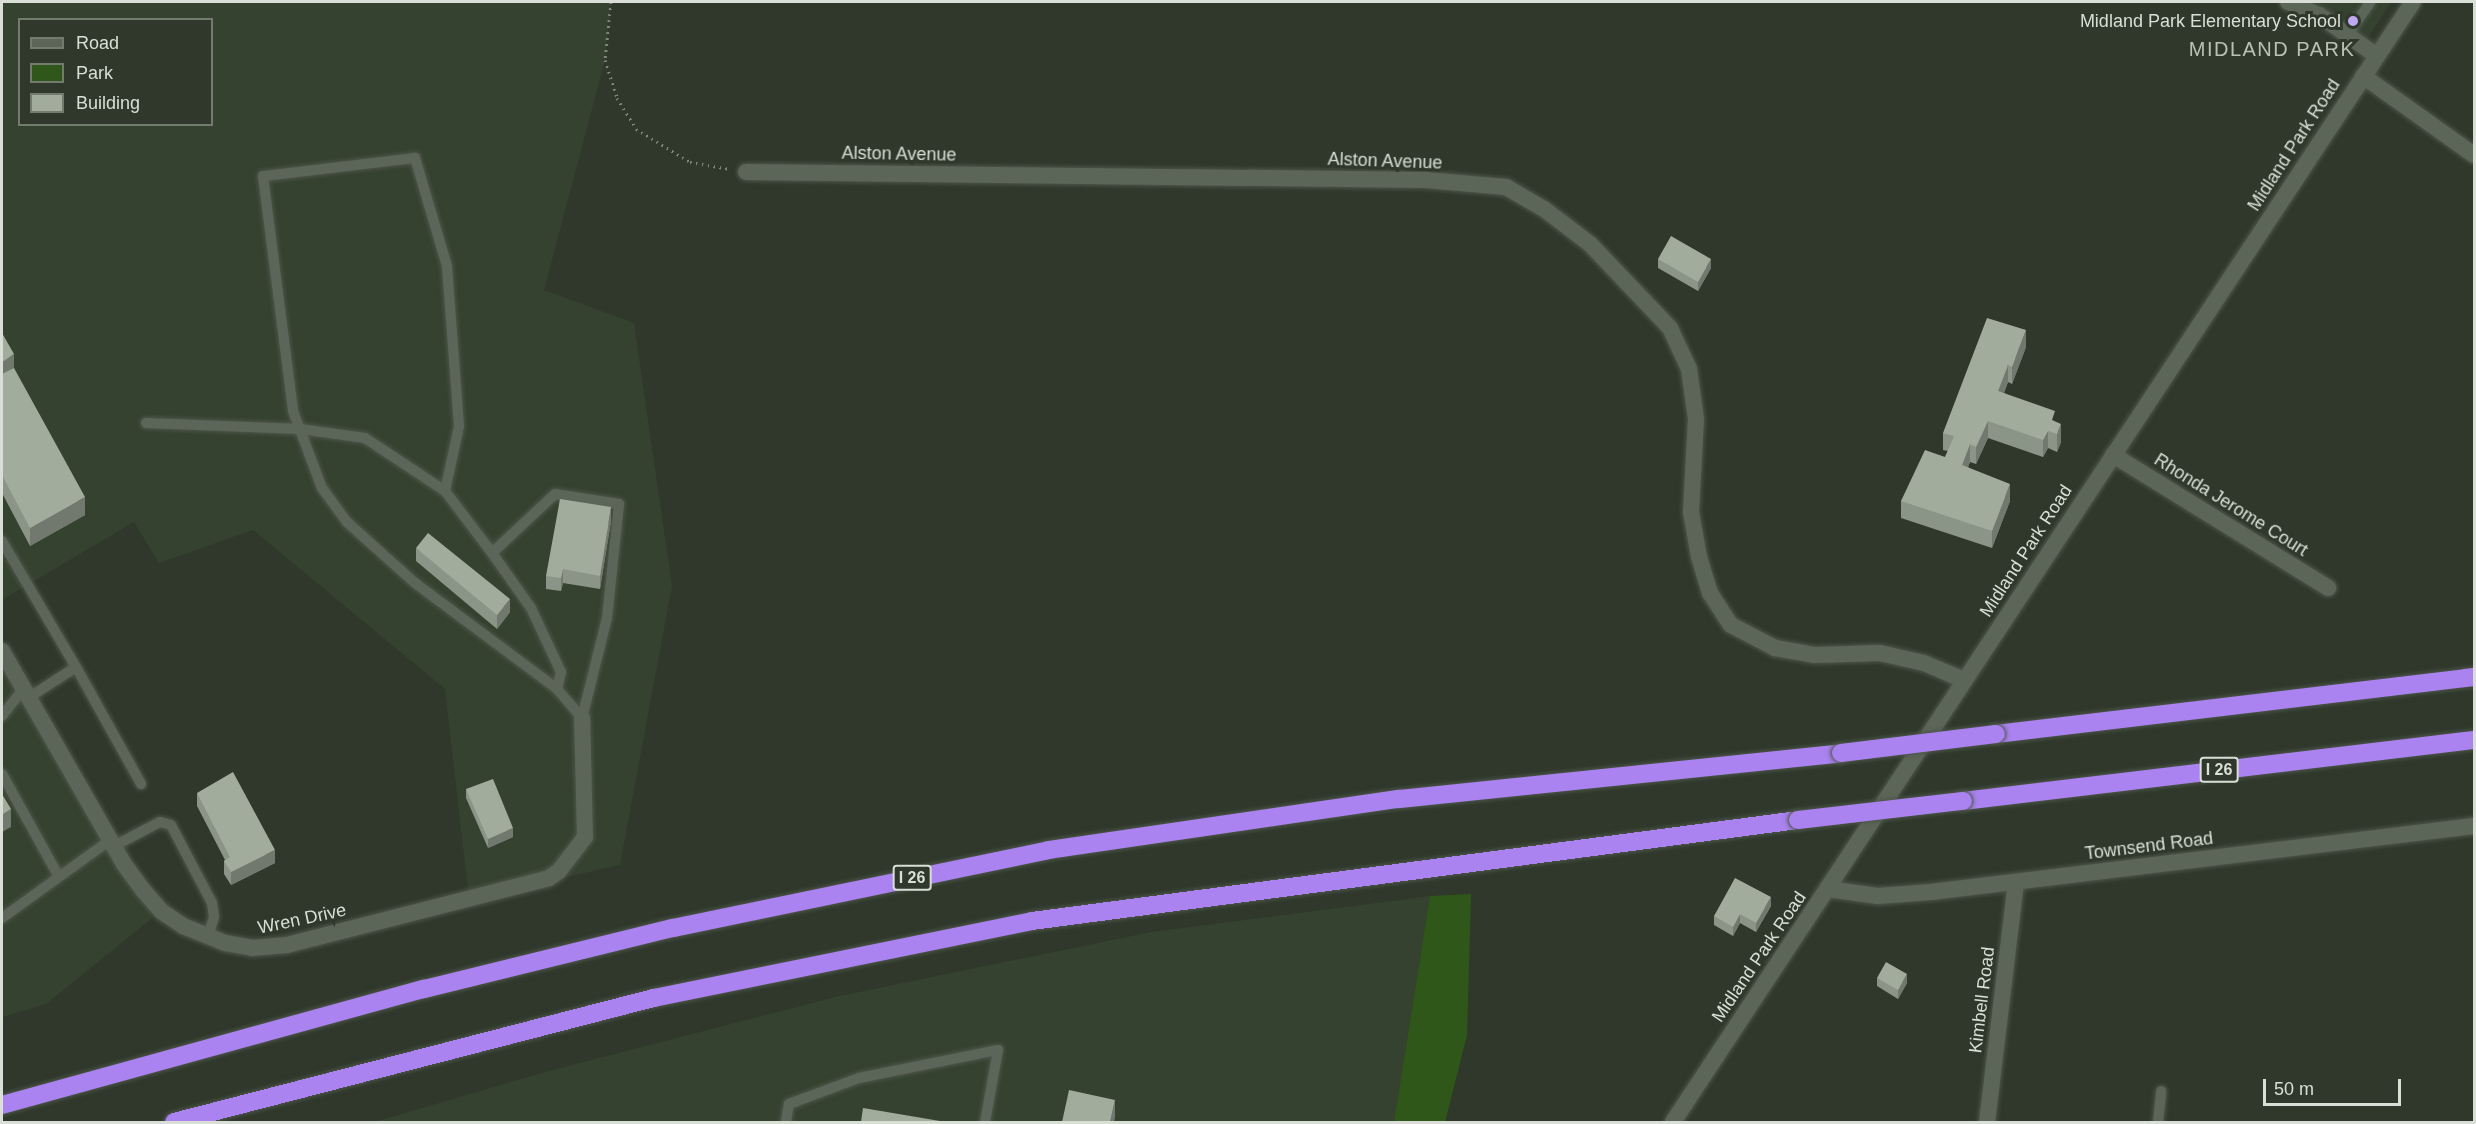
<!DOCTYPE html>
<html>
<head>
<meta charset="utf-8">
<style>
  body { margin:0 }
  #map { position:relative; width:2476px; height:1124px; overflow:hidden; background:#2f382b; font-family:Arial,sans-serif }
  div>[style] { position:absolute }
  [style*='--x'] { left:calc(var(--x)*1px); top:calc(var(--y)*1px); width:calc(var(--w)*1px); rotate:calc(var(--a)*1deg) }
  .built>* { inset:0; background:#35422f }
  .green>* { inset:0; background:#30571a }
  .path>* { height:3px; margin-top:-1.5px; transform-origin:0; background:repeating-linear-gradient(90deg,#7e867b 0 1.5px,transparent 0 6px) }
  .roads { filter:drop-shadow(0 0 2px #4d554a) drop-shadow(0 0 2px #4d554a) }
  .service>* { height:10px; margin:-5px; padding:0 5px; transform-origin:5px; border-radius:5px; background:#5c6658 }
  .minor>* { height:16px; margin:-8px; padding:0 8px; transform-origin:8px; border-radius:8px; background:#5c6658 }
  .tertiary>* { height:16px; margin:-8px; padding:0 8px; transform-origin:8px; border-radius:8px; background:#5c6658 }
  .motorway>* { height:18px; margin:-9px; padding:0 9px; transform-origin:9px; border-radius:9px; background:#aa83f0 }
  .bridges { filter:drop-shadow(0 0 2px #4d554a) drop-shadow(0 0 2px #4d554a) }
  .motorway-bridge>* { height:18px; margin:-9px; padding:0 9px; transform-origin:9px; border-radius:9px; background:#aa83f0 }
  .wall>* { inset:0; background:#8a9487 }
  .shaded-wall>* { inset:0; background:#71786e }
  .building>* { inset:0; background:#a1ac9d }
  .dots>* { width:16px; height:16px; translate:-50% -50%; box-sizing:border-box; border:3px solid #2f382b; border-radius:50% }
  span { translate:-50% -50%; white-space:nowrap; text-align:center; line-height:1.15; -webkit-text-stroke:6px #2f382b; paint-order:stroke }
  .shield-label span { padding:2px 4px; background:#2f382b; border:2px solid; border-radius:4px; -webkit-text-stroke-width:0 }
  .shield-label { font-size:16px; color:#d9dfd6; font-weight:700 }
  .poi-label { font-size:18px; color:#d9dfd6 }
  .right { translate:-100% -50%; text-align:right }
  .street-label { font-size:18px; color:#d9dfd6 }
  .neighbourhood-label { font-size:20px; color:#b7c2b2; letter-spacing:1.5px }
  .frame { position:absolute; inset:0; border:3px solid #d9dfd6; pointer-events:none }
  .legend { position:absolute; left:18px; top:18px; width:195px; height:108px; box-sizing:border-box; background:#2f382b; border:2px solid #737b6f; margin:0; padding:8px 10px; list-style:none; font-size:18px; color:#d9dfd6 }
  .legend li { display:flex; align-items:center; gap:12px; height:30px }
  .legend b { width:30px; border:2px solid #737b6f }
  .scale { position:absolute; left:2263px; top:1079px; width:138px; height:27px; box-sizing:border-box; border:3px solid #d9dfd6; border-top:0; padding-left:8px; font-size:18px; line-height:21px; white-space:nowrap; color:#d9dfd6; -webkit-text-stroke:4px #2f382b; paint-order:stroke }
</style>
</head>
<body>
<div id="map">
  <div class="built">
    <div style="clip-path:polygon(evenodd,2px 2px,611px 2px,605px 60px,544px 290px,634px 323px,672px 586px,620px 865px,469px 899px,445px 689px,253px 530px,159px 563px,134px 522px,2px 600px,2px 2px,20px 20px,212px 20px,212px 124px,20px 124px,20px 20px)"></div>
    <div style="clip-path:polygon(2288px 2px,2391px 2px,2363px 45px)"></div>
    <div style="clip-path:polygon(2px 651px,161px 911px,46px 1004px,2px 1017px)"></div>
    <div style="clip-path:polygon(1430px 896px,1394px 1122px,374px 1122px,545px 1072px,835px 997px,1151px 932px)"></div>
  </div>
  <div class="green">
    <div style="clip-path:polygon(1471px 894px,1467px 1035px,1445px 1122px,1394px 1122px,1430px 896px)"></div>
  </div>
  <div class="path">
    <div style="--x:611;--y:2;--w:58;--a:95.9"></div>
    <div style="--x:605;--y:60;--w:40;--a:72"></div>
    <div style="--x:617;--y:98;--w:36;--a:58"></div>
    <div style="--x:636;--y:129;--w:63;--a:31.4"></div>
    <div style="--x:690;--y:162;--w:41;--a:9.9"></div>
  </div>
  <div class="roads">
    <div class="service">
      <div style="--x:2348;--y:34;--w:39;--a:-55"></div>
      <div style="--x:146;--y:423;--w:154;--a:2.2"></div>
      <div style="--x:300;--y:429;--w:66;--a:7.9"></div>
      <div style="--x:365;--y:438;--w:96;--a:33.5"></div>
      <div style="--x:445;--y:491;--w:78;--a:52.8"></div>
      <div style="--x:492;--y:553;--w:67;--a:54.7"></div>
      <div style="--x:531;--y:608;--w:71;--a:64.9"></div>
      <div style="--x:561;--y:672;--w:17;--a:103"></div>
      <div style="--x:445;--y:491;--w:66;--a:-77.8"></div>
      <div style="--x:459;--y:426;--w:160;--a:-94.3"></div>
      <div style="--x:447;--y:266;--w:113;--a:-106.5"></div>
      <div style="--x:415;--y:158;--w:153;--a:173.2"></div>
      <div style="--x:263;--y:176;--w:237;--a:82.7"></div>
      <div style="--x:293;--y:411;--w:82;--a:69.4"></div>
      <div style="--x:322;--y:488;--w:42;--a:53.7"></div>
      <div style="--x:347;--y:522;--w:91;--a:41.9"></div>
      <div style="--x:415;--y:583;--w:177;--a:36.7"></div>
      <div style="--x:557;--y:689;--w:38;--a:49"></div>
      <div style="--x:2;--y:541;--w:146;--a:59.6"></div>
      <div style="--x:76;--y:667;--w:57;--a:147.1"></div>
      <div style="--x:492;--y:553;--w:86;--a:-43.1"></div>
      <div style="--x:555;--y:494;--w:65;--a:8.9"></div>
      <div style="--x:619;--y:504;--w:115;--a:96"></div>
      <div style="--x:607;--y:618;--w:103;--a:104"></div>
      <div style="--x:76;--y:667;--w:134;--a:60.9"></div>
      <div style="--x:2;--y:716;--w:34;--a:-52"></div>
      <div style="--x:2;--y:774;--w:115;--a:61"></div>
      <div style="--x:114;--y:846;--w:52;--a:-27.6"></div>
      <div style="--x:160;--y:822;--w:11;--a:15"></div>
      <div style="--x:171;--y:825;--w:88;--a:62.3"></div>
      <div style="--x:212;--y:903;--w:14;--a:82"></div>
      <div style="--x:214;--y:917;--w:21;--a:107"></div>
      <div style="--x:2;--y:918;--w:133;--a:-35.8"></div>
      <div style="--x:786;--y:1122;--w:18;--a:-81"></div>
      <div style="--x:789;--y:1104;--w:75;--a:-20.4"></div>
      <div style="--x:859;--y:1078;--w:142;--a:-11.4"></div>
      <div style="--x:998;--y:1050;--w:73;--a:100.2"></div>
      <div style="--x:2158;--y:1122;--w:31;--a:-84"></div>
    </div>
    <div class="minor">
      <div style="--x:2288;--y:2;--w:34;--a:23"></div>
      <div style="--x:2319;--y:15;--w:71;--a:35.3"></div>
      <div style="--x:2363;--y:76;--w:136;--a:35.4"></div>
      <div style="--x:746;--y:172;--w:680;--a:0.67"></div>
      <div style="--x:1426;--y:180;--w:80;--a:5"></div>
      <div style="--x:1506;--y:187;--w:44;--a:30.1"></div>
      <div style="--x:1544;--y:209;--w:58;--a:37.3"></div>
      <div style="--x:1590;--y:244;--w:116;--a:46.4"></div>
      <div style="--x:1670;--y:328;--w:45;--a:65.1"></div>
      <div style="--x:1689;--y:369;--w:50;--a:82"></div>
      <div style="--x:1696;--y:419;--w:93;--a:93.1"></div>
      <div style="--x:1691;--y:512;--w:46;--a:79.9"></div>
      <div style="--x:1699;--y:557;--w:38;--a:73"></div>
      <div style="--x:1710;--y:593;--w:38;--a:57"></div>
      <div style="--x:1731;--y:625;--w:50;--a:27.6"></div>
      <div style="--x:1775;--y:648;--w:41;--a:9.9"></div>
      <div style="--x:1815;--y:655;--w:65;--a:-1.8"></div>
      <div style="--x:1880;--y:653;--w:45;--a:12.8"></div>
      <div style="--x:1924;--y:663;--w:43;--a:23"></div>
      <div style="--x:2113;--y:455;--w:253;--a:31.7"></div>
      <div style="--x:2;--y:651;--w:245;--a:60.2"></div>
      <div style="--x:124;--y:864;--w:32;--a:54"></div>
      <div style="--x:143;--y:890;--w:28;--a:49"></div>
      <div style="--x:161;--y:911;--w:27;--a:34"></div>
      <div style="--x:183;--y:926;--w:45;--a:22"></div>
      <div style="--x:225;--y:943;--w:27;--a:10"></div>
      <div style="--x:252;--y:948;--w:35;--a:-5"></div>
      <div style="--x:287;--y:945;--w:270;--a:-14.3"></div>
      <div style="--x:549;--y:878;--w:12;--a:-35"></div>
      <div style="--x:559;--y:871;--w:43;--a:-52.6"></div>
      <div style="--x:585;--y:837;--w:119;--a:-91.4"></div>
      <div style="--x:1828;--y:889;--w:50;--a:8"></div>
      <div style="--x:1878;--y:896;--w:53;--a:-4.3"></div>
      <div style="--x:1931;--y:892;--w:547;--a:-6.93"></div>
      <div style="--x:1987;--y:1122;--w:242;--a:-83.1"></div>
    </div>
    <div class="tertiary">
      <div style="--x:1673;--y:1122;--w:1342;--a:-56.55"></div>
    </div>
    <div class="motorway">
      <div style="--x:1996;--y:734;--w:481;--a:-6.8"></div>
      <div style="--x:1963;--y:801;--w:515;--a:-6.81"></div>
      <div style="--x:2;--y:1105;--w:438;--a:-15.4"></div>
      <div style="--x:424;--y:989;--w:256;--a:-13.8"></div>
      <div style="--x:673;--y:928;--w:383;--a:-11.7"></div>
      <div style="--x:1048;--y:850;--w:355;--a:-8.3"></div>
      <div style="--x:1399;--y:799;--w:444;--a:-5.9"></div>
      <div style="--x:174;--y:1122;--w:496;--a:-14.5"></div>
      <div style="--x:654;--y:998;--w:386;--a:-11.5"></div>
      <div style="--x:1032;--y:921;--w:773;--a:-7.51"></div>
    </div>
  </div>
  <div class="bridges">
    <div class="motorway-bridge">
      <div style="--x:1841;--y:753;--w:156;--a:-7"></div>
      <div style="--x:1798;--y:820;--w:166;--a:-6.6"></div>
    </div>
  </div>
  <div class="wall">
    <div style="clip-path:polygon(1658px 259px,1711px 268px,1698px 291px,1658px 268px)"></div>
    <div style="clip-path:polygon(2px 333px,14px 369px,85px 515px,30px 546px,2px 493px)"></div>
    <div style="clip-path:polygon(2026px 347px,2012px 384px,2008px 382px,2004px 393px,2055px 422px,2061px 442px,2057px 452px,2048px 448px,2043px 457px,1988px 438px,1976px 464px,1970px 462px,1968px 467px,2010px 501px,1992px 548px,1901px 518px,1901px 501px,1945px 457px,1948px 451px,1943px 450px,1943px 433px)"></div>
    <div style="clip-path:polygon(611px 521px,600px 589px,563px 583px,561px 591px,546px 589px,546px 576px)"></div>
    <div style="clip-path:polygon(416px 548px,510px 612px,497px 629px,416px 561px)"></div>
    <div style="clip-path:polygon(466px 789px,513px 837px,488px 848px,466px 798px)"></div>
    <div style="clip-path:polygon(197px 793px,275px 863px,231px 885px,224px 874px,224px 861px,225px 860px,197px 806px)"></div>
    <div style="clip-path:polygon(1771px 906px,1756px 932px,1740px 923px,1733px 936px,1714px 925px,1714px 916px)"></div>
    <div style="clip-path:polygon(1877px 978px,1907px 983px,1898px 999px,1877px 986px)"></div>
  </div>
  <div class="shaded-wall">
    <div style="clip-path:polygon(1711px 259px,1711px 268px,1698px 291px,1698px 282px)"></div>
    <div style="clip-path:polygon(2026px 330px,2026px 347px,2012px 384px,2012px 367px)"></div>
    <div style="clip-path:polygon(14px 354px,14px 372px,2px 379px,2px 362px)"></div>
    <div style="clip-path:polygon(2008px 365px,2008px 382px,1998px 409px,1998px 391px)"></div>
    <div style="clip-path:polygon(1988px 421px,1988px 438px,1976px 464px,1976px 447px)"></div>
    <div style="clip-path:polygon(2061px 424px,2061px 442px,2057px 452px,2057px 434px)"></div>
    <div style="clip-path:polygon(2048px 431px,2048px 448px,2043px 457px,2043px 440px)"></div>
    <div style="clip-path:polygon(1970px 444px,1970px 462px,1962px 482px,1962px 465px)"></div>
    <div style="clip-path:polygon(2010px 484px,2010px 501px,1992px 548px,1992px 531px)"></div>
    <div style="clip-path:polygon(85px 497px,85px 515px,30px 546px,30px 528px)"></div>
    <div style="clip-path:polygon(611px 507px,611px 521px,600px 589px,600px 576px)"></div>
    <div style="clip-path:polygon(563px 569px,563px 583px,561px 591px,561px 578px)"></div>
    <div style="clip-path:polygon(510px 599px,510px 612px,497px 629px,497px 615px)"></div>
    <div style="clip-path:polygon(11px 809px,11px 827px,2px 832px,2px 836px,2px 815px)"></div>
    <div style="clip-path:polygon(513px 828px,513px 837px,488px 848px,488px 839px)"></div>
    <div style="clip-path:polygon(275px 850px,275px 863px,231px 885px,231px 872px)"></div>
    <div style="clip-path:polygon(1771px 897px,1771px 906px,1756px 932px,1756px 923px)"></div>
    <div style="clip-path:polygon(1740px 914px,1740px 923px,1733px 936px,1733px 927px)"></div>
    <div style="clip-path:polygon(1907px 974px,1907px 983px,1898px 999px,1898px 990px)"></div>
    <div style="clip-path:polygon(1115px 1100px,1115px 1117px,1114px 1122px,1110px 1122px)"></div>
  </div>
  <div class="building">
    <div style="clip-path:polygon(1671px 236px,1711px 259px,1698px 282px,1658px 259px)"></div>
    <div style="clip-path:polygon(1987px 318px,2026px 330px,2012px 367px,2008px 365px,1998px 391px,2055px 411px,2052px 420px,2061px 424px,2057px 434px,2048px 431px,2043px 440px,1988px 421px,1976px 447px,1970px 444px,1962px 465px,2010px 484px,1992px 531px,1901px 501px,1925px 450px,1945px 457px,1954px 436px,1943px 433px)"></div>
    <div style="clip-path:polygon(2px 333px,14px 354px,2px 362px)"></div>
    <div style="clip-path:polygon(14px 368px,85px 497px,30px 528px,2px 475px,2px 374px)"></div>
    <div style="clip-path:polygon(560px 499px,611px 507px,600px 576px,563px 569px,561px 578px,546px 576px)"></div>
    <div style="clip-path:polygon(428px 533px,510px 599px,497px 615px,416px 548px)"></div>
    <div style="clip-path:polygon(233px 772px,275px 850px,231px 872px,224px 861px,230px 857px,197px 793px)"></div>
    <div style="clip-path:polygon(493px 779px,513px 828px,488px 839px,466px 789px)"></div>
    <div style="clip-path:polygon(2px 794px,11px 809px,2px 815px)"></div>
    <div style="clip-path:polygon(1735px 878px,1771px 897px,1756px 923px,1740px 914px,1733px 927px,1714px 916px)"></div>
    <div style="clip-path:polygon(1886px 962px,1907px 974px,1898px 990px,1877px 978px)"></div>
    <div style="clip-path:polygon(1069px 1090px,1115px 1100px,1110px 1122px,1062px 1122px)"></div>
    <div style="clip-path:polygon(863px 1108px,946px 1122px,861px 1122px)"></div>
  </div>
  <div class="dots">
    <div style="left:2353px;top:21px;background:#c0a8f3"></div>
  </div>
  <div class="shield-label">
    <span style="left:2219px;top:770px">I 26</span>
    <span style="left:912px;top:878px">I 26</span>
  </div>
  <div class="poi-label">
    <span class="right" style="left:2341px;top:21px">Midland Park Elementary School</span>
  </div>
  <div class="street-label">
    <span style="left:2294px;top:145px;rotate:-57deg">Midland Park Road</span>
    <span style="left:899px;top:154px;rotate:1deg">Alston Avenue</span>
    <span style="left:1385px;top:161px;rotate:2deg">Alston Avenue</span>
    <span style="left:2231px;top:505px;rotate:32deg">Rhonda Jerome Court</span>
    <span style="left:2026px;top:551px;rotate:-57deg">Midland Park Road</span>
    <span style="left:2149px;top:846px;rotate:-7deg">Townsend Road</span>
    <span style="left:302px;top:919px;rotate:-12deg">Wren Drive</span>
    <span style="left:1759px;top:957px;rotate:-56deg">Midland Park Road</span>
    <span style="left:1982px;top:1000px;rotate:-83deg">Kimbell Road</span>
  </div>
  <div class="neighbourhood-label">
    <span style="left:2272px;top:49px">MIDLAND PARK</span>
  </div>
  <div class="frame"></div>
  <ul class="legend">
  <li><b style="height:8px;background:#5c6658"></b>Road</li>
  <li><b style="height:16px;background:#30571a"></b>Park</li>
  <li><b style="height:16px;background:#a1ac9d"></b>Building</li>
  </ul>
  <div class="scale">50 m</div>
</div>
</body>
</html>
